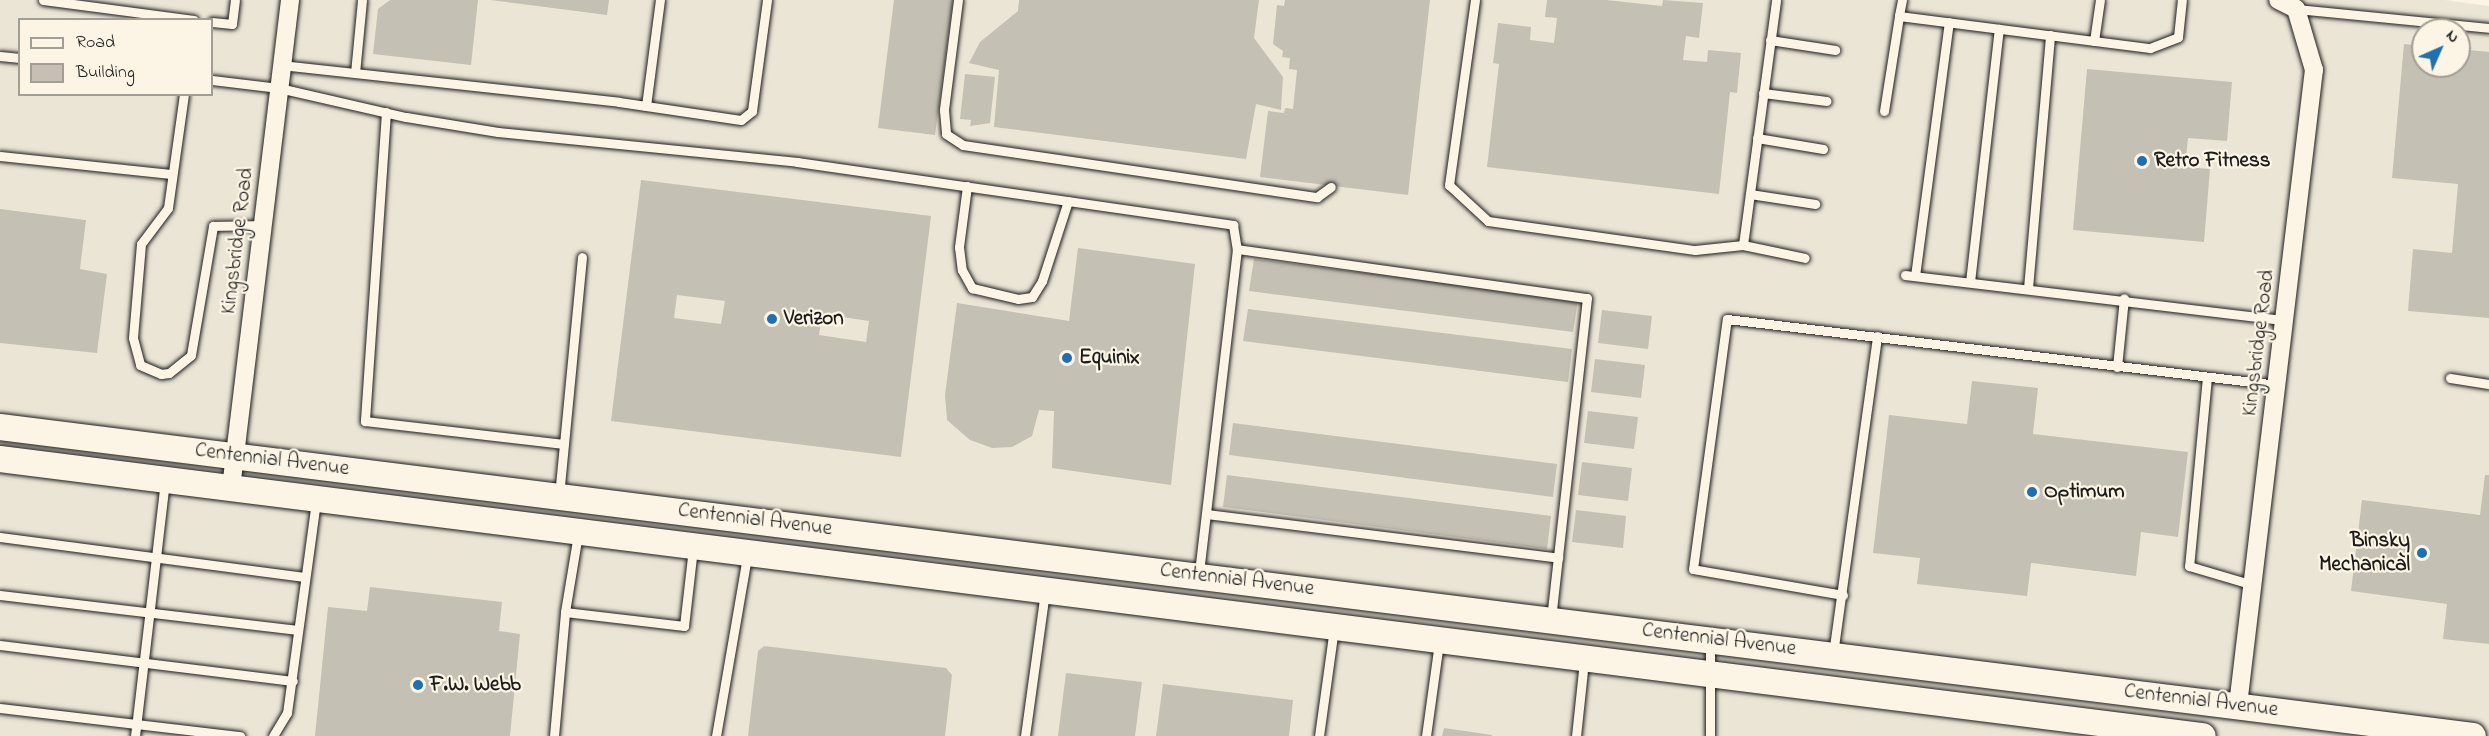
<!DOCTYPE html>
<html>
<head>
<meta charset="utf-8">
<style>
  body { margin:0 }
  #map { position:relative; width:2489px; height:736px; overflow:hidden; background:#fcf5e5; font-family:"Indie Flower",sans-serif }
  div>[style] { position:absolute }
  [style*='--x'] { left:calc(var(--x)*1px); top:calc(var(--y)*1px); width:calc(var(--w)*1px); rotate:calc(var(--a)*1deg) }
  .built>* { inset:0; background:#ebe5d6 }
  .building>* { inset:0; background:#c4c0b3 }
  .roads { filter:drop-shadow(0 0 2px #1c1c1c) drop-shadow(0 0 2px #1c1c1c) }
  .lane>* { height:9px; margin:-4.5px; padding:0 4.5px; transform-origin:4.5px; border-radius:4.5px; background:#fcf5e5 }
  .street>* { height:18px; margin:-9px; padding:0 9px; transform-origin:9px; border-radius:9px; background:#fcf5e5 }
  .secondary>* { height:26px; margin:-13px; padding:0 13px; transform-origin:13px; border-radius:13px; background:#fcf5e5 }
  .dots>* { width:16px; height:16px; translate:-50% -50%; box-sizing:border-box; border:3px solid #fcf5e5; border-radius:50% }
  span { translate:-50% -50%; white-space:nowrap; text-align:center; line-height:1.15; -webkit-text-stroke:4.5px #fcf5e5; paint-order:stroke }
  .poi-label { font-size:21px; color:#1c1c1c; font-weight:700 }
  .left { translate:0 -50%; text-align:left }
  .right { translate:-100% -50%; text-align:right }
  .street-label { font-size:21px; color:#1c1c1c }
  .legend { position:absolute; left:18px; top:18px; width:195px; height:78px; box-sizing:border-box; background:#fcf5e5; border:2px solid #a29e95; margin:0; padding:8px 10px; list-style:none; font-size:18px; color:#1c1c1c }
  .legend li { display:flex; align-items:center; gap:12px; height:30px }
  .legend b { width:30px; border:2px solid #a29e95 }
  .north { position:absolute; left:2411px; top:18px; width:60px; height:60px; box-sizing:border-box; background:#fcf5e5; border:2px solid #a29e95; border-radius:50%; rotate:45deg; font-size:16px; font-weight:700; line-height:24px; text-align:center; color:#1c1c1c }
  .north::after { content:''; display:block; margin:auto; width:21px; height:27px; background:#1f6fb2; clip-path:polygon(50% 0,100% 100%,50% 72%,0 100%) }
</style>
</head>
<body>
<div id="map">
  <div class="built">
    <div style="clip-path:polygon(evenodd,0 0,2445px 0,2489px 6px,2489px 736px,0 736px,0 0,20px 20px,212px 20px,212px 94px,20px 94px,20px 20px,0 0,2423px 30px,2459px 30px,2459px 66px,2423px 66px,2423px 30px)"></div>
  </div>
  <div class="building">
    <div style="clip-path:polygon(390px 0,478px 0,471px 65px,373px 54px,378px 9px)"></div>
    <div style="clip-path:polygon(490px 0,609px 0,607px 15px)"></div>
    <div style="clip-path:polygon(894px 0,953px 0,935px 135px,878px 128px)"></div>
    <div style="clip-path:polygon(1019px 0,1259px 0,1254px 38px,1283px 77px,1281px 110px,1256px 104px,1246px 159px,994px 127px,999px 70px,969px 63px,980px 42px,1018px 11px)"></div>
    <div style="clip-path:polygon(1285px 0,1430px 0,1408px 195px,1260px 177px,1268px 111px,1284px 113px,1285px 108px,1293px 109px,1297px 70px,1289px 69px,1290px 58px,1282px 57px,1283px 51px,1273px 44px,1277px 5px,1284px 6px)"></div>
    <div style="clip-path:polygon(1547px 0,1606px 0,1662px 6px,1663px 0,1703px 3px,1699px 38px,1686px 36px,1683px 60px,1707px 62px,1708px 50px,1741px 53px,1737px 93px,1730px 92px,1719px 194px,1487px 167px,1499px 64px,1493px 63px,1498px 23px,1531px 27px,1530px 40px,1554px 43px,1557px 18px,1545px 17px)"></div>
    <div style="clip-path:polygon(2404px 44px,2423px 46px,2423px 66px,2459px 66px,2459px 49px,2489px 52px,2489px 318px,2408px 311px,2413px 249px,2452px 253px,2458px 184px,2392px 178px)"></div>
    <div style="clip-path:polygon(2087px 69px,2232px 82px,2227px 141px,2188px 138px,2185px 167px,2210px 169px,2204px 242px,2073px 230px)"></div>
    <div style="clip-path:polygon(965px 74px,995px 77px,990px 123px,970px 126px,971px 120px,960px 119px)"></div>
    <div style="clip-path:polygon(evenodd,641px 180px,931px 216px,901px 457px,611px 421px,641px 180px,677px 295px,725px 301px,721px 324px,674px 318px,677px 295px,641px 180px,822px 314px,869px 321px,866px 342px,819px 335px,822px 314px)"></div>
    <div style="clip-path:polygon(0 209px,86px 220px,80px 269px,107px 274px,97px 353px,0 343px)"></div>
    <div style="clip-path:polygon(1078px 248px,1195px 264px,1171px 485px,1052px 468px,1054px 411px,1039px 410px,1032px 436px,1012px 447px,992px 448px,970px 440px,947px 420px,945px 395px,957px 303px,1069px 321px)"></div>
    <div style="clip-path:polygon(1254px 259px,1578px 300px,1573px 332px,1249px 291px)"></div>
    <div style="clip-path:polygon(1248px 309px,1572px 349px,1568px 382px,1243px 341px)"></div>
    <div style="clip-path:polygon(1602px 310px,1652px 316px,1648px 349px,1598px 343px)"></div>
    <div style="clip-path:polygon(1595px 359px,1645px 365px,1641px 398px,1591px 392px)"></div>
    <div style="clip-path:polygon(1972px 381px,2038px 388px,2033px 434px,2188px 452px,2178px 537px,2141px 532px,2136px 576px,2031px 563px,2027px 596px,1917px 584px,1920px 558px,1873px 553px,1889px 415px,1967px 424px)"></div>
    <div style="clip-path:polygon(1588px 411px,1638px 417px,1634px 449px,1584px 443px)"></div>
    <div style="clip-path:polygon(1233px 423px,1557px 464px,1553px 497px,1229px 455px)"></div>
    <div style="clip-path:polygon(1582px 462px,1632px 468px,1628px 501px,1578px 495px)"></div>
    <div style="clip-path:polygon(1227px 475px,1551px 516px,1547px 549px,1223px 507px)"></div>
    <div style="clip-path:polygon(2485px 475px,2489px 475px,2489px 644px,2443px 639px,2447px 604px,2351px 591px,2362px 500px,2480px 515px)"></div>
    <div style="clip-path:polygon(1576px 510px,1626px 516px,1623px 548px,1572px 542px)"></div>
    <div style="clip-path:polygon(370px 587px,502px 602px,499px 631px,520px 634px,510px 736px,315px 736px,328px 607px,367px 611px)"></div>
    <div style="clip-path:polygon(764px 646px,946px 668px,952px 675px,945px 736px,748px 736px,758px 651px)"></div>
    <div style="clip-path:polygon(1066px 673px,1142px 682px,1135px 736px,1058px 736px)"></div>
    <div style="clip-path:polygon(1163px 684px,1293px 700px,1289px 736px,1156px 736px)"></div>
    <div style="clip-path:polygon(1444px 728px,1492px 735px,1492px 736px,1442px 736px)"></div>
  </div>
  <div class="roads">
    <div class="lane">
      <div style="--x:43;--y:0;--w:152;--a:7.5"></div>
      <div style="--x:958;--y:0;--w:111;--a:97.3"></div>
      <div style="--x:944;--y:110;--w:24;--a:85"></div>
      <div style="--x:946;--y:134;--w:20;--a:33"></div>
      <div style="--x:963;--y:145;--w:358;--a:8.4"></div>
      <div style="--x:1317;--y:197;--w:17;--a:-36"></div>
      <div style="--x:1475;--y:0;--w:187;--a:98"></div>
      <div style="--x:1449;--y:185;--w:53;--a:42.7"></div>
      <div style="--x:1488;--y:221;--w:209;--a:8"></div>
      <div style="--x:1695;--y:250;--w:48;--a:-5.9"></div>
      <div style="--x:1743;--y:245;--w:247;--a:-82.3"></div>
      <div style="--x:1902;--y:0;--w:16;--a:101"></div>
      <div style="--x:1899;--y:16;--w:253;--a:7.3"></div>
      <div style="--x:2150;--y:48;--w:30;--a:-21"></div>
      <div style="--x:2178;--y:37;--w:37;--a:-84"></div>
      <div style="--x:2296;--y:9;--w:194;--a:5.6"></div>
      <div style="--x:212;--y:22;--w:20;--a:6"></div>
      <div style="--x:232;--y:24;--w:24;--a:-83"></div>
      <div style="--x:1770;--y:40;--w:66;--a:8.7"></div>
      <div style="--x:2094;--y:41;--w:41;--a:-81.7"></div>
      <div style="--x:0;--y:56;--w:20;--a:6"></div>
      <div style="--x:281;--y:65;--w:340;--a:6.2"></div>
      <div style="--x:619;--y:102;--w:123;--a:8.4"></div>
      <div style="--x:741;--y:120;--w:14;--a:-39"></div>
      <div style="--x:752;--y:111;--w:112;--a:-82.3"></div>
      <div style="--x:355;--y:73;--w:73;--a:-84.5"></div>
      <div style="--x:212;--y:80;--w:67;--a:6.8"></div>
      <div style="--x:279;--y:88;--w:130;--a:12.9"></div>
      <div style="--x:406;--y:117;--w:93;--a:9.3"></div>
      <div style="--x:498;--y:132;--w:301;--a:5.7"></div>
      <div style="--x:797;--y:162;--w:441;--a:8.2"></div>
      <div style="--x:1233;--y:225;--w:24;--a:81"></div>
      <div style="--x:1237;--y:249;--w:327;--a:96.7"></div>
      <div style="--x:1763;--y:93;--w:64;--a:7.1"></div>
      <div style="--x:184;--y:94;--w:115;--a:98"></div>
      <div style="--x:168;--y:208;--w:45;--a:126.9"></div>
      <div style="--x:141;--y:244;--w:94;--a:94.9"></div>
      <div style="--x:133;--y:338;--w:28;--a:75"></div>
      <div style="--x:140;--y:365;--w:23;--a:23"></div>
      <div style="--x:161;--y:374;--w:8;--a:-7"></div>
      <div style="--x:169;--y:373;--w:28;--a:-39"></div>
      <div style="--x:191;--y:355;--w:131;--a:-80.3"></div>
      <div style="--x:213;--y:226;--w:49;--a:-1.2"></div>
      <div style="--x:646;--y:106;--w:107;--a:-82.5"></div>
      <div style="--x:1884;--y:111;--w:96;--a:-81"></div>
      <div style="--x:386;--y:112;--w:310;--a:93.9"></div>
      <div style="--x:365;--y:421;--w:200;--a:6.6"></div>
      <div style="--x:1757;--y:138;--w:67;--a:9.5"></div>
      <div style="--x:0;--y:156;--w:172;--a:6"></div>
      <div style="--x:967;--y:186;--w:62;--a:97.5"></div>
      <div style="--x:959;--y:247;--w:23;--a:83"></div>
      <div style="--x:962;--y:270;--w:21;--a:61"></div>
      <div style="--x:972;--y:288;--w:47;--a:13.4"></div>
      <div style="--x:1018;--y:299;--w:14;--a:-8"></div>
      <div style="--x:1032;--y:297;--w:19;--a:-58"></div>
      <div style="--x:1042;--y:281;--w:84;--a:-72"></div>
      <div style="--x:1750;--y:194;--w:66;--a:8.7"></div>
      <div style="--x:1743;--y:245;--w:63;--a:11.8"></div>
      <div style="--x:1237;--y:249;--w:353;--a:8"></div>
      <div style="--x:1587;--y:298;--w:323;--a:96.4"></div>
      <div style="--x:1905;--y:275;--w:382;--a:6.8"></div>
      <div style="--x:1915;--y:276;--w:256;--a:-82.4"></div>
      <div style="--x:1970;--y:282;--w:255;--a:-83.5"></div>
      <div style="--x:2028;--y:288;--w:254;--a:-85"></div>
      <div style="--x:2117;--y:367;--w:69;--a:-84.2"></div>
      <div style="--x:2207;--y:377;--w:190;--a:95.4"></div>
      <div style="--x:2189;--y:566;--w:67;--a:16.5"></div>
      <div style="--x:2450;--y:378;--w:39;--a:9"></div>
      <div style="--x:559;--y:496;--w:240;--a:-84.5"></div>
      <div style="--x:1207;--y:514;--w:354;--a:7.1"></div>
      <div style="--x:578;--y:534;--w:79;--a:99.5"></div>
      <div style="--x:565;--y:612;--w:120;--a:6.7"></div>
      <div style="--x:684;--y:626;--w:79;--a:-83.4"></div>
      <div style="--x:0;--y:537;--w:307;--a:7.5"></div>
      <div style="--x:0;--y:595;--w:300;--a:6.7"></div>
      <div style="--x:1843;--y:595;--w:152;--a:-170.2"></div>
      <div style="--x:1693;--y:569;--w:252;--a:-82.3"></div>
      <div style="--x:1727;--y:319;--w:554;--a:6.84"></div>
      <div style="--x:0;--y:645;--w:295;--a:7"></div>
      <div style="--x:1833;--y:654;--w:321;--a:-82.1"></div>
      <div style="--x:0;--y:708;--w:242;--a:6.7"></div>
      <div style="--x:135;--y:736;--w:256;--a:-83.3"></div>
      <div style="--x:273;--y:736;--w:27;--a:-59"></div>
      <div style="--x:287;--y:713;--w:213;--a:-82.2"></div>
      <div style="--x:554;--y:736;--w:124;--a:-84.9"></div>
      <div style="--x:716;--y:736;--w:183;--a:-80.2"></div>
      <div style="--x:1025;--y:736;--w:146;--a:-82.1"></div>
      <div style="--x:1319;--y:736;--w:109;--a:-82.1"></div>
      <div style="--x:1426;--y:736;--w:95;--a:-82.1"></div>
      <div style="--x:1576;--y:736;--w:75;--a:-83.9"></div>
      <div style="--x:1710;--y:736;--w:93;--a:-90"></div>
    </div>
    <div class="street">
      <div style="--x:231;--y:488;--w:492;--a:-83.1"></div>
      <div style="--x:2238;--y:705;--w:640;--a:-83.18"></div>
      <div style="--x:2314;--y:70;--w:64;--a:-106.4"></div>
      <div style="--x:2296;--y:9;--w:20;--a:-153"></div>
    </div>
    <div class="secondary">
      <div style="--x:0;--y:427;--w:2492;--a:7.12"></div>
      <div style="--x:0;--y:459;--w:2220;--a:7.17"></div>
    </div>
  </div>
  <div class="dots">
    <div style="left:2142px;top:161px;background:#1f6fb2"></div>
    <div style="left:772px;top:319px;background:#1f6fb2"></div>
    <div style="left:1067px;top:358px;background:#1f6fb2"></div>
    <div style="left:2032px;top:492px;background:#1f6fb2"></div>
    <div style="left:2422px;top:553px;background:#1f6fb2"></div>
    <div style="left:418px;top:685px;background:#1f6fb2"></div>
  </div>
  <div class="poi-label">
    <span class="left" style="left:2154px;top:161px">Retro Fitness</span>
    <span class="left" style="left:784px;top:319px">Verizon</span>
    <span class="left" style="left:1079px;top:358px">Equinix</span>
    <span class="left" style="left:2044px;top:492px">Optimum</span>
    <span class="right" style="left:2410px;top:553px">Binsky<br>Mechanical</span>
    <span class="left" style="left:430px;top:685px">F.W. Webb</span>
  </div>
  <div class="street-label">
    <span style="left:238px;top:241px;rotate:-83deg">Kingsbridge Road</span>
    <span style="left:2259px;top:343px;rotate:-83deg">Kingsbridge Road</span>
    <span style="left:272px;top:460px;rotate:7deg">Centennial Avenue</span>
    <span style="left:755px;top:520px;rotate:7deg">Centennial Avenue</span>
    <span style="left:1237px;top:580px;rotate:7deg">Centennial Avenue</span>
    <span style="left:1719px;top:640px;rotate:7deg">Centennial Avenue</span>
    <span style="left:2201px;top:701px;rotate:7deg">Centennial Avenue</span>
  </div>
  <ul class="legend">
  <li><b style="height:8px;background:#fcf5e5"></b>Road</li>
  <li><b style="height:16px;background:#c4c0b3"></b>Building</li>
  </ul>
  <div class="north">N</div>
</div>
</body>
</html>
